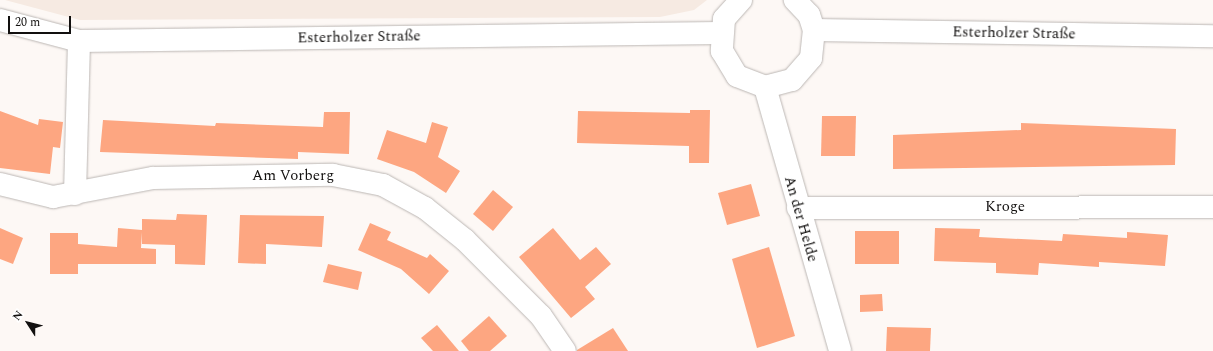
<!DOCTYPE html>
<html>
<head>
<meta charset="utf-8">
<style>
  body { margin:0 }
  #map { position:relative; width:1213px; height:351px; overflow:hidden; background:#fdf8f5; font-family:Spectral,serif }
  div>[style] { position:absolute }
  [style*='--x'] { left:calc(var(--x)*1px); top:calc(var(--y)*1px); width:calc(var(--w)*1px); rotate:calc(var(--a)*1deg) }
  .built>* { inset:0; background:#f6eae2 }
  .building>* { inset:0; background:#fda681 }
  .roads { filter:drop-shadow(0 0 1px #bcb7b4) drop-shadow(0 0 1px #bcb7b4) }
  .minor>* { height:22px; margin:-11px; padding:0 11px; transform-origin:11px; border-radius:11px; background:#fff }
  .major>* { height:22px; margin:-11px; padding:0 11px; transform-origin:11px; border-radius:11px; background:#fff }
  span { translate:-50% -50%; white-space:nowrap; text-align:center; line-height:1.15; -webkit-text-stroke:3px #fff; paint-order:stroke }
  .street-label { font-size:15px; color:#12100f }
  .north { position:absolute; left:8px; top:303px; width:40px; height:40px; -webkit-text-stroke:3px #fff; paint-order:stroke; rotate:306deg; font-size:11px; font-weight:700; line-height:16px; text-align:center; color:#12100f }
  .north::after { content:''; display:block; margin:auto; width:14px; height:18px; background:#12100f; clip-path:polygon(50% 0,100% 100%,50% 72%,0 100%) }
  .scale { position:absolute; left:8px; top:16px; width:63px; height:18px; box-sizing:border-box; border:2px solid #12100f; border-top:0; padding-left:5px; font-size:12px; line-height:14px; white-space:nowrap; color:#12100f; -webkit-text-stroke:3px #fff; paint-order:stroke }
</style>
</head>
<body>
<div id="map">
  <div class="built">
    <div style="clip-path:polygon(5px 0,707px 0,694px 10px,660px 17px,80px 20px)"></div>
  </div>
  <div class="building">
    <div style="clip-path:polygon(690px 110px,710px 110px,709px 163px,689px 163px,689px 146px,577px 143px,578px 111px,690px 113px)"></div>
    <div style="clip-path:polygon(0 111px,38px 125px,39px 119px,63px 122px,60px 148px,53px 147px,50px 174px,0 168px)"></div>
    <div style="clip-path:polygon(324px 112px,350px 112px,349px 154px,298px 152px,298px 159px,100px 152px,103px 120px,215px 126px,216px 123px,323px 127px)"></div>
    <div style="clip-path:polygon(822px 116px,856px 116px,855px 156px,821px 156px)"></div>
    <div style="clip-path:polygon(432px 122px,448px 127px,438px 157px,460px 171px,446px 193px,414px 172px,377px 159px,387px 130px,426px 143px)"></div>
    <div style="clip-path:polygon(1021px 123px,1176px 129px,1175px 165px,893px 169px,893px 135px,1021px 130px)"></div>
    <div style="clip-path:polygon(751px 184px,760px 216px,727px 225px,718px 193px)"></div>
    <div style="clip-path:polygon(493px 190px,513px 207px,493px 231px,473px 214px)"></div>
    <div style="clip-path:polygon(177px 214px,207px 215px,205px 265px,175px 264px,175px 245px,142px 244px,142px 232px,141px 248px,156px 249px,156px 264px,78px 264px,78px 274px,50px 274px,50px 233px,78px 233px,78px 244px,117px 247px,118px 228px,142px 230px,142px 219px,176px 220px)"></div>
    <div style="clip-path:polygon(240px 215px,324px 216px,322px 247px,266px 244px,266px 264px,238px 263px)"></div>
    <div style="clip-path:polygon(370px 223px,391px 232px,387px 240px,427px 258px,430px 254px,449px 271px,429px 294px,401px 269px,358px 250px)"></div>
    <div style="clip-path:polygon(0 228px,23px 238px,13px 264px,0 259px)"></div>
    <div style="clip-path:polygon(553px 228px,580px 260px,596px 247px,611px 264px,585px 287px,595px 299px,571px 318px,519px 257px)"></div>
    <div style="clip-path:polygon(935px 228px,980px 229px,979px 237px,1062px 241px,1063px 234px,1127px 238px,1127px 232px,1168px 235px,1165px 266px,1099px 262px,1099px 267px,1039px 263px,1038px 275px,996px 273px,996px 263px,934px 261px)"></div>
    <div style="clip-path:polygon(855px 231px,899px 231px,899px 264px,855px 264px)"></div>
    <div style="clip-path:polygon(769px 247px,795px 336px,757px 348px,732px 259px)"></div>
    <div style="clip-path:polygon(328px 264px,362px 272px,358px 290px,323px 282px)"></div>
    <div style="clip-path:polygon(882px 294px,883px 311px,860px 312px,860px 295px)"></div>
    <div style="clip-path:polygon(489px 316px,507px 336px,490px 351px,469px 351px,461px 341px)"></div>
    <div style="clip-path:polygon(437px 325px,459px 351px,433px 351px,421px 338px)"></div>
    <div style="clip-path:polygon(887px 327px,931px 328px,930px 351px,886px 351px)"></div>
    <div style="clip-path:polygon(613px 328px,628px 351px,577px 351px,577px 350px)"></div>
  </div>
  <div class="roads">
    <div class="minor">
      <div style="--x:765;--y:87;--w:274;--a:74.1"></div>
      <div style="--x:0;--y:184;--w:55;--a:13.8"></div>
      <div style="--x:53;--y:197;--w:102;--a:-10.8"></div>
      <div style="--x:153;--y:178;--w:180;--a:-1"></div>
      <div style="--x:333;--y:175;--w:51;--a:11.3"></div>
      <div style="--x:383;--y:185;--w:48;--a:28.7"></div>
      <div style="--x:425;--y:208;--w:51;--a:38.7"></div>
      <div style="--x:465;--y:240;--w:107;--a:45"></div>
      <div style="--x:541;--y:316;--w:42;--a:55.6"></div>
      <div style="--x:75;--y:194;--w:153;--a:-88.5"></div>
      <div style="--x:798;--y:208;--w:415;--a:-0.1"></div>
    </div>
    <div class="major">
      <div style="--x:741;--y:0;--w:25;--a:132"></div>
      <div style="--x:724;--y:19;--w:32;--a:94"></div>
      <div style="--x:722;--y:51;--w:29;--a:59"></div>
      <div style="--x:737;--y:76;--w:30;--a:21"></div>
      <div style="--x:765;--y:87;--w:28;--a:-15"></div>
      <div style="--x:792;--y:80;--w:29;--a:-49"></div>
      <div style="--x:811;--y:58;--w:28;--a:-84"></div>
      <div style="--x:814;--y:30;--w:16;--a:-108"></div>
      <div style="--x:809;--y:15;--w:21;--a:-133"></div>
      <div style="--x:0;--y:20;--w:82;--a:14.9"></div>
      <div style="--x:79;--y:41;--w:641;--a:-0.72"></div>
      <div style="--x:814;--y:30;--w:399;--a:0.9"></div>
    </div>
  </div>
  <div class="street-label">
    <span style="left:1014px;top:33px;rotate:1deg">Esterholzer Straße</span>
    <span style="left:359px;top:37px;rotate:-1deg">Esterholzer Straße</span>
    <span style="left:293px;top:176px">Am Vorberg</span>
    <span style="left:1005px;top:207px">Kroge</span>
    <span style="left:801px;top:219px;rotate:74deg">An der Helde</span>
  </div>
  <div class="north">N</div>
  <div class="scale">20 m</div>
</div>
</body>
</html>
